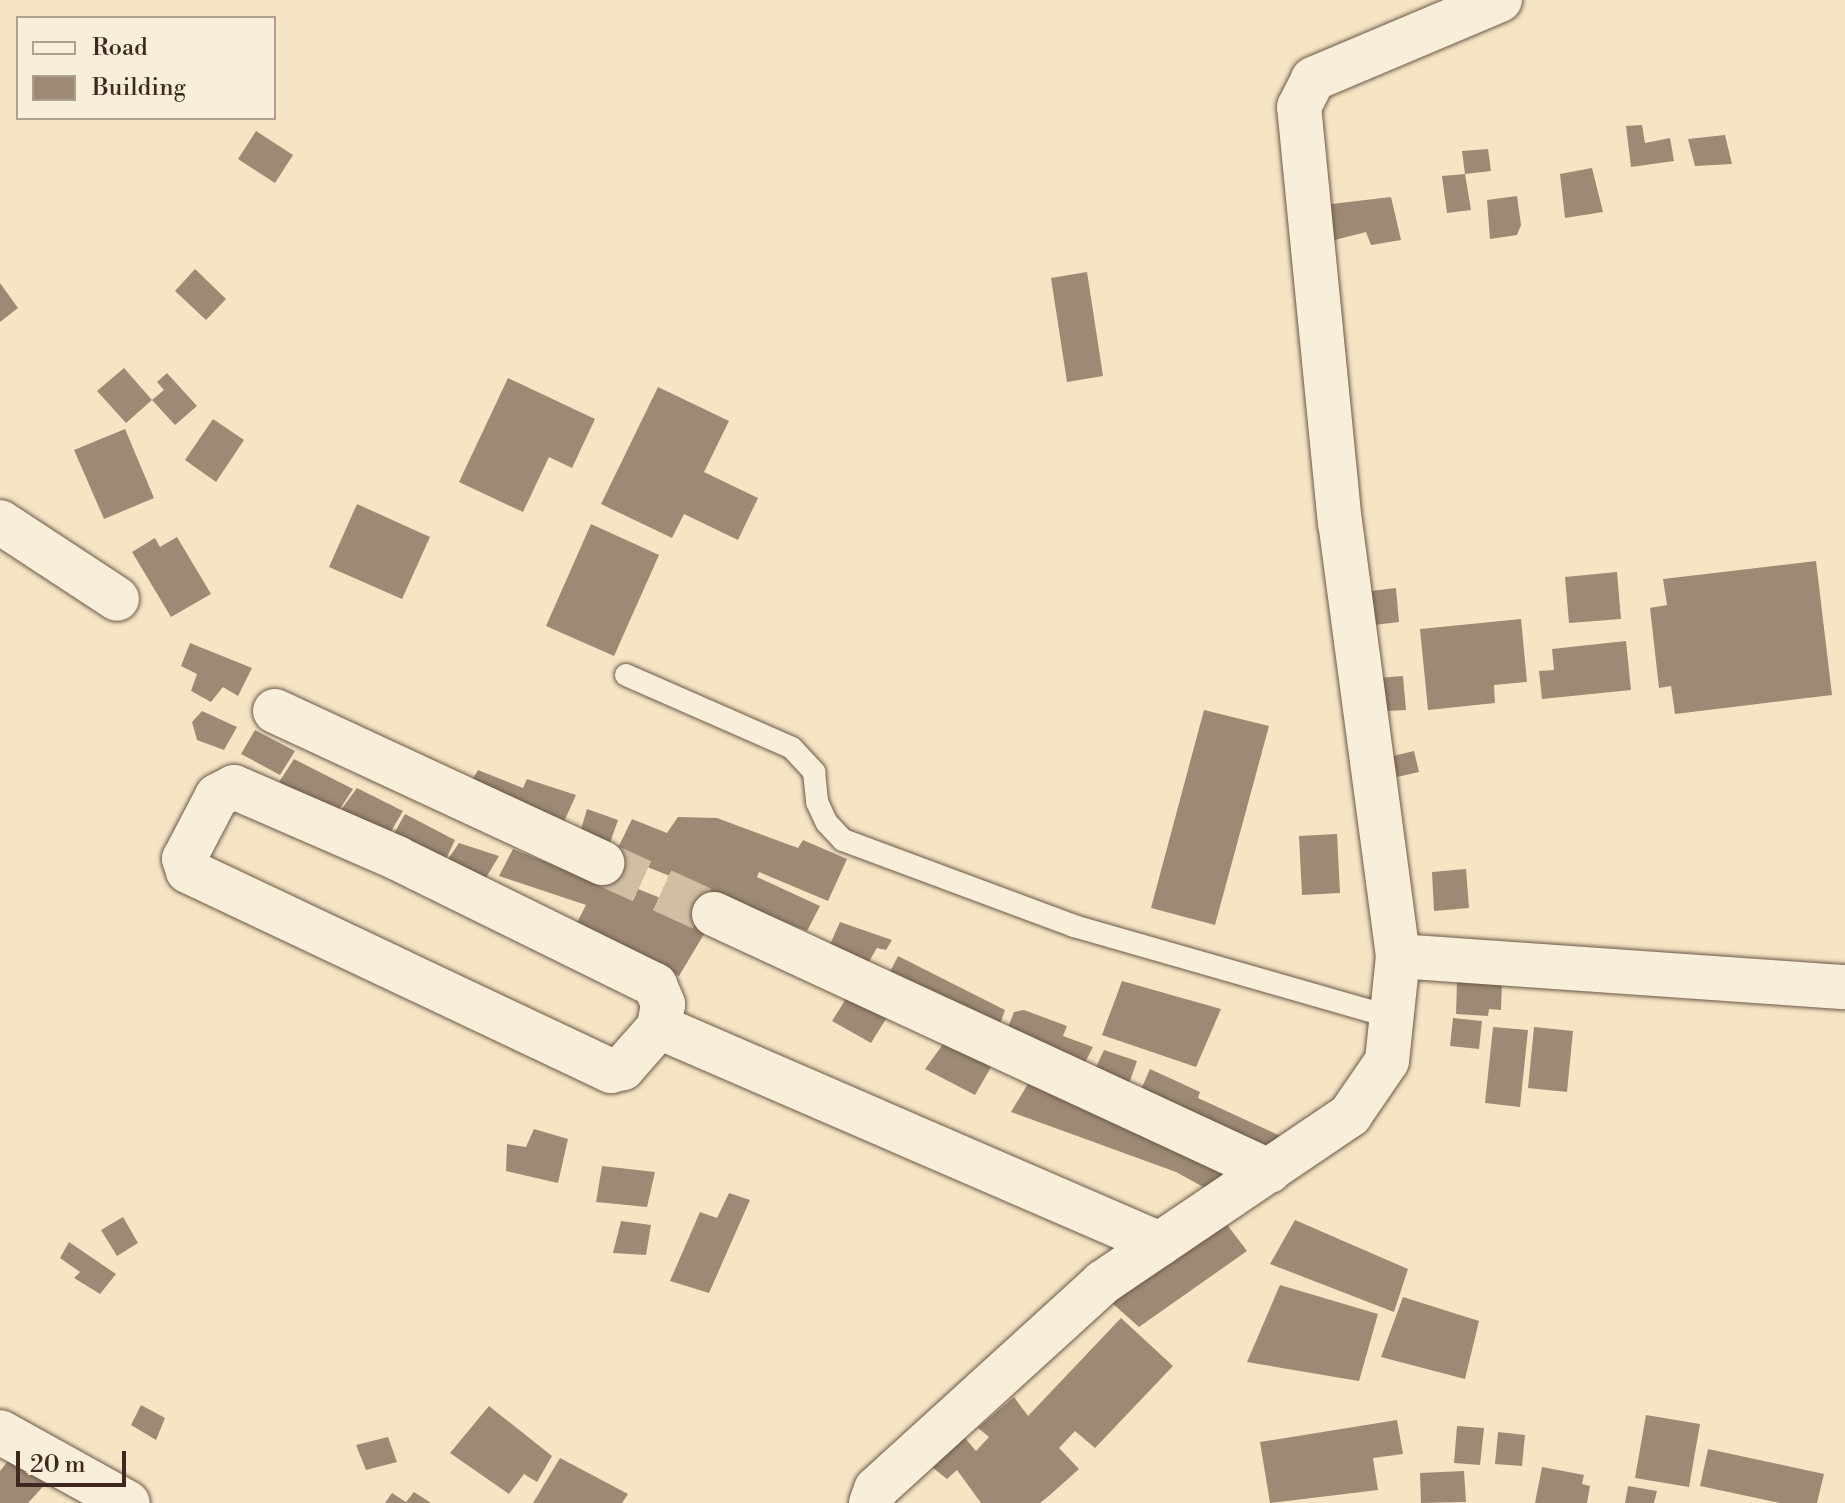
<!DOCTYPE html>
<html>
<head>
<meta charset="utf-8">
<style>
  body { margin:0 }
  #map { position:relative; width:1845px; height:1503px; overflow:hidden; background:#f5e5c4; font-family:"Libre Bodoni",serif }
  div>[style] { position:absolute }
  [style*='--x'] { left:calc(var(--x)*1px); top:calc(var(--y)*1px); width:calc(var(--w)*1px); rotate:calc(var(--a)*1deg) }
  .building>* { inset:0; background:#9d8a75 }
  .minor-tunnel>* { height:44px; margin-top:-22px; transform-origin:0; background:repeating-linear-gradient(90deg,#d0bfa3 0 44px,transparent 0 66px) }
  .roads { filter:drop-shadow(0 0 2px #6c5748) drop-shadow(0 0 2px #6c5748) }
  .service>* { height:22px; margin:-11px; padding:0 11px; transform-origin:11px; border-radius:11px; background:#f8eed9 }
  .minor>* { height:44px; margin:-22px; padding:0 22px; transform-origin:22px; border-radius:22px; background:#f8eed9 }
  span { translate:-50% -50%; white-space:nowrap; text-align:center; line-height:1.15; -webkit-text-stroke:6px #f8eed9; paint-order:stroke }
  .legend { position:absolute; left:16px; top:16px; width:260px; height:104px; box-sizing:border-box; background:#f8eed9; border:2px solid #ae9f8f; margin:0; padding:10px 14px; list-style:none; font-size:24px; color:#3e281f }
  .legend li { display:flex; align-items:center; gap:16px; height:40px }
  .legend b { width:40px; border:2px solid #ae9f8f }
  .scale { position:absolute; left:16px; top:1451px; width:110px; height:36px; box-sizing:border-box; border:4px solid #3e281f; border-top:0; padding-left:10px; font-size:24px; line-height:28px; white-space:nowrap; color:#3e281f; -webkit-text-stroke:6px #f8eed9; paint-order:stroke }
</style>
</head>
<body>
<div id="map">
  <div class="building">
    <div style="clip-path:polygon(1642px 125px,1645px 143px,1670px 138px,1674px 161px,1631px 167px,1626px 126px)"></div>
    <div style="clip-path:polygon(256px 131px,293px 155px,275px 183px,238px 159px)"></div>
    <div style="clip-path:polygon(1725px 135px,1732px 164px,1695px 166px,1688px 139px)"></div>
    <div style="clip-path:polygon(1488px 149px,1491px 171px,1465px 174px,1462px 151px)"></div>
    <div style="clip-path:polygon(1592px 168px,1603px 212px,1565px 218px,1560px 174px)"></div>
    <div style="clip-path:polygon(1465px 174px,1471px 210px,1447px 213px,1442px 176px)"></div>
    <div style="clip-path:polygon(1517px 196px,1521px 225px,1517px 235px,1490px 239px,1487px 200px)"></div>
    <div style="clip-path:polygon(1391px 197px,1401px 240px,1371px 245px,1366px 232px,1327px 242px,1323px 205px)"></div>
    <div style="clip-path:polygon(195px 269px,226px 299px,206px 320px,175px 291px)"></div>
    <div style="clip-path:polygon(1087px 272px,1103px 376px,1067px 382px,1051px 278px)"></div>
    <div style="clip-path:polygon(0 283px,18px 308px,0 322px)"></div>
    <div style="clip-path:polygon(124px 368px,152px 400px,164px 390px,157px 382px,167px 373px,197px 406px,175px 425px,152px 400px,126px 423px,97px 391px)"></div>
    <div style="clip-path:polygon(508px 378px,595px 419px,572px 468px,549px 457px,523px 512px,459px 482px)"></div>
    <div style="clip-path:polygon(658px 387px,729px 421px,704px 472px,758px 498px,738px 540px,684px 514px,672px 538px,601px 504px)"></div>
    <div style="clip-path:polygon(213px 419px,244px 440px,216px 482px,185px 460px)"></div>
    <div style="clip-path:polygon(125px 429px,154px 498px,104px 519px,74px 450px)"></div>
    <div style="clip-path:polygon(357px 504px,430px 537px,402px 599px,329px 567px)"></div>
    <div style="clip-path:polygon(591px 524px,659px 555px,614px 656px,546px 626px)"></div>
    <div style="clip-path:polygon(177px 537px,211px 594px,171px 617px,132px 552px,155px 538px,160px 547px)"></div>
    <div style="clip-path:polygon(1816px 561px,1832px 695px,1675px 714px,1671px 686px,1659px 688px,1650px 608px,1667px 605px,1663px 579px)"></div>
    <div style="clip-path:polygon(1617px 572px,1621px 619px,1569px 623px,1565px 577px)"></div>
    <div style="clip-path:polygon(1396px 588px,1399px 622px,1374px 625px,1370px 591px)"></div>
    <div style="clip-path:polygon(1521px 619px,1527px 682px,1494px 685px,1495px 703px,1428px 710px,1420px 629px)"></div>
    <div style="clip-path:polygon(1626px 641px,1631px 690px,1542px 699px,1539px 671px,1554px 670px,1552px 649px)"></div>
    <div style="clip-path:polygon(190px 643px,252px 668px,238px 696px,223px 687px,211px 702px,191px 691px,197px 674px,181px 666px)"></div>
    <div style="clip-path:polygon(1403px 676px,1406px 710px,1368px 712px,1365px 679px)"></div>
    <div style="clip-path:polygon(1204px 710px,1269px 726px,1215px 925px,1151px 908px)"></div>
    <div style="clip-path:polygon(202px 711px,237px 727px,224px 750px,197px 740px,192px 722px)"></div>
    <div style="clip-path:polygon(255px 730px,295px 751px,280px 775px,241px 754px)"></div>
    <div style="clip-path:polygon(1414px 751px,1419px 772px,1397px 777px,1393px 756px)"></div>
    <div style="clip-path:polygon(294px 759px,353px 789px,336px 815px,279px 782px)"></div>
    <div style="clip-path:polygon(478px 770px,523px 788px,527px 779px,576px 795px,563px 824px,467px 789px)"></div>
    <div style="clip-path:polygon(357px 788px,403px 811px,386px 840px,340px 811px)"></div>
    <div style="clip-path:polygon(587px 809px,618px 820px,610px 843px,580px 833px)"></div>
    <div style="clip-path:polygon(405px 814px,455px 840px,441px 869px,388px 844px)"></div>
    <div style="clip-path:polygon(678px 817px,717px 818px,798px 848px,803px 840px,847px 859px,828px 901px,759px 872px,757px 877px,820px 906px,807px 931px,615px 854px,632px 819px,667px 833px)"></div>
    <div style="clip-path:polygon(1337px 834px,1340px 893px,1302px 895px,1299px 836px)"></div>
    <div style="clip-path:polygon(459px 843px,499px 856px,481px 886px,442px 868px)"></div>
    <div style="clip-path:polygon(513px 849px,598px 883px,603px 875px,713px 919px,679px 976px,571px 934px,586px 905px,499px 876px)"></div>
    <div style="clip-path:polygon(1466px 869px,1469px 908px,1434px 911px,1432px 872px)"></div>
    <div style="clip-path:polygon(840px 922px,892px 940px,886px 950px,877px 948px,867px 965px,828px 949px)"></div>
    <div style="clip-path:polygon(898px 956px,1005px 1010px,999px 1027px,889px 974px)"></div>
    <div style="clip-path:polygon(1122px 981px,1221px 1009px,1196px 1067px,1102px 1035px)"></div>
    <div style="clip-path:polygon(1457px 981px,1502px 982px,1501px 1010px,1489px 1009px,1488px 1016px,1456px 1014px)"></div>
    <div style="clip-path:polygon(849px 994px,889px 1014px,871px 1043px,832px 1021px)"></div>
    <div style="clip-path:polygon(1024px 1010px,1067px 1026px,1063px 1036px,1093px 1047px,1080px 1072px,1002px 1042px,1014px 1012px)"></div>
    <div style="clip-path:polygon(1453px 1018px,1482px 1021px,1479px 1049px,1450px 1046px)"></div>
    <div style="clip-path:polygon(1493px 1027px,1528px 1030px,1520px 1107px,1485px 1103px)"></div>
    <div style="clip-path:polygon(1534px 1027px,1573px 1031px,1567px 1092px,1528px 1088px)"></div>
    <div style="clip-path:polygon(946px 1040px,994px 1062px,975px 1095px,925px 1069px)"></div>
    <div style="clip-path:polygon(1104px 1050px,1137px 1061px,1126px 1092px,1090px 1080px)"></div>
    <div style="clip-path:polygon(1150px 1069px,1200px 1092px,1198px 1098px,1300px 1145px,1273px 1167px,1136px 1101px)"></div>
    <div style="clip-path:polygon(1029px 1082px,1239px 1167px,1216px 1194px,1176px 1172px,1011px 1112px)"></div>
    <div style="clip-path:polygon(534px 1129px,568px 1139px,558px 1183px,506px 1171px,507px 1144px,526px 1147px)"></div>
    <div style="clip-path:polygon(602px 1166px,655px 1172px,647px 1207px,596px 1202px)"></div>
    <div style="clip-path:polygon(729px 1193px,750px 1200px,709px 1293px,670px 1281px,700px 1212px,717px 1218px)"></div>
    <div style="clip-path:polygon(123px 1217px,138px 1243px,117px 1256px,101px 1230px)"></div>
    <div style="clip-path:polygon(1295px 1220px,1408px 1269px,1394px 1312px,1270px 1264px)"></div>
    <div style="clip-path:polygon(621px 1221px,651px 1225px,646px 1255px,613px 1253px)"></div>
    <div style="clip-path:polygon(1225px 1222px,1247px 1251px,1139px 1327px,1112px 1303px)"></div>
    <div style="clip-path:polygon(69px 1242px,116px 1274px,100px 1294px,74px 1278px,80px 1272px,60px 1258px)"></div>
    <div style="clip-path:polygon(1280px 1285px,1378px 1314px,1359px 1381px,1247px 1362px)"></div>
    <div style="clip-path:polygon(1403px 1297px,1479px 1321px,1465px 1379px,1381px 1357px)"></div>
    <div style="clip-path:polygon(1121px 1318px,1173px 1366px,1095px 1448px,1075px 1431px,1059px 1448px,1079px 1469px,1050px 1495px,1040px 1503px,981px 1503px,957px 1470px,947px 1479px,932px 1467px,964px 1437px,976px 1451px,989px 1437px,978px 1428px,1014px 1397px,1028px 1416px)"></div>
    <div style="clip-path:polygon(141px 1405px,165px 1418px,156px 1440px,131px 1425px)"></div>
    <div style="clip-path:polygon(489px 1406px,552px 1456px,537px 1482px,524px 1474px,509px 1494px,450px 1453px)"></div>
    <div style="clip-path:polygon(1646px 1415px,1700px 1424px,1689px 1487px,1635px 1478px)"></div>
    <div style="clip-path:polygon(1397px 1420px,1403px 1454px,1373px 1458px,1378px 1490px,1270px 1503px,1260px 1442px)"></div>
    <div style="clip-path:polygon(1457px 1426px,1484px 1428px,1480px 1465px,1454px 1463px)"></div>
    <div style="clip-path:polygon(1498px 1432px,1525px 1435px,1522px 1466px,1495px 1464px)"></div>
    <div style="clip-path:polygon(388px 1437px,397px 1462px,366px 1470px,356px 1445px)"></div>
    <div style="clip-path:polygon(1708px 1449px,1824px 1474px,1817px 1503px,1780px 1503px,1700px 1486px)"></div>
    <div style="clip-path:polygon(560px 1458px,628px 1494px,622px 1503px,533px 1503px)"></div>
    <div style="clip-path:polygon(9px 1460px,50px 1479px,28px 1503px,0 1503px,0 1471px)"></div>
    <div style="clip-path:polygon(1542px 1467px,1584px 1475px,1582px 1484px,1590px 1486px,1587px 1503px,1535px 1503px)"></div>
    <div style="clip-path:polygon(1464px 1471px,1466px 1502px,1421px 1503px,1420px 1473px)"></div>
    <div style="clip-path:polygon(1628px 1486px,1657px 1491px,1654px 1503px,1625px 1503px)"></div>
    <div style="clip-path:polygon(414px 1492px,431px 1503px,385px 1503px,392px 1493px,406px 1502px)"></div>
  </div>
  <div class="minor-tunnel">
    <div style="--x:602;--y:863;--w:123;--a:24.5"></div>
  </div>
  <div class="roads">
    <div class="service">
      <div style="--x:626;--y:675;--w:181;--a:23.7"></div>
      <div style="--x:792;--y:748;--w:33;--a:47"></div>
      <div style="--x:814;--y:772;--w:30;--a:84"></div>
      <div style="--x:817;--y:802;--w:23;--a:65"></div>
      <div style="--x:827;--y:823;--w:23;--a:47"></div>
      <div style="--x:843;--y:840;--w:246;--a:20.4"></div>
      <div style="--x:1074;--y:926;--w:334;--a:16"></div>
    </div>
    <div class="minor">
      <div style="--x:0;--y:522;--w:140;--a:33.3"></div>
      <div style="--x:275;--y:711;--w:361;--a:24.9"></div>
      <div style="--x:234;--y:787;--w:178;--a:23.5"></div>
      <div style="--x:397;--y:858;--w:288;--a:26.2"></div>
      <div style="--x:655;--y:985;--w:21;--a:67"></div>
      <div style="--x:663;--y:1004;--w:23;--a:100"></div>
      <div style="--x:659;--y:1027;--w:55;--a:131.3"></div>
      <div style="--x:623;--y:1068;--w:12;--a:166"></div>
      <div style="--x:611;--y:1071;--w:468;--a:-154.7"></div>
      <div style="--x:188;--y:871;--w:13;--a:-108"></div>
      <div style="--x:184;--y:859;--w:71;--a:-62.4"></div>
      <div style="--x:217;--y:796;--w:19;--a:-28"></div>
      <div style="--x:714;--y:914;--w:612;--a:24.85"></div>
      <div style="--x:1398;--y:956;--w:448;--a:4"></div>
      <div style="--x:659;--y:1027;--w:546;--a:23.42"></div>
      <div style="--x:0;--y:1432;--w:146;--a:29"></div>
      <div style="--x:871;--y:1503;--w:15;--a:-70"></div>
      <div style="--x:876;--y:1489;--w:306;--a:-42.3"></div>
      <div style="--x:1102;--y:1283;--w:300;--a:-34.1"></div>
      <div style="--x:1350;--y:1115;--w:65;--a:-55.6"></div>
      <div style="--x:1387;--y:1061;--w:106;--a:-84"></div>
      <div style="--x:1398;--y:956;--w:436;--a:-97.6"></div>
      <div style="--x:1340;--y:524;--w:419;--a:-95.6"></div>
      <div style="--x:1299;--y:107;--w:31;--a:-63"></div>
      <div style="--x:1313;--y:79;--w:203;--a:-22.9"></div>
    </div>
  </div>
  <ul class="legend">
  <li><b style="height:10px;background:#f8eed9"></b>Road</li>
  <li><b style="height:22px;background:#9d8a75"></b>Building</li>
  </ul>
  <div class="scale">20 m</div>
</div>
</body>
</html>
